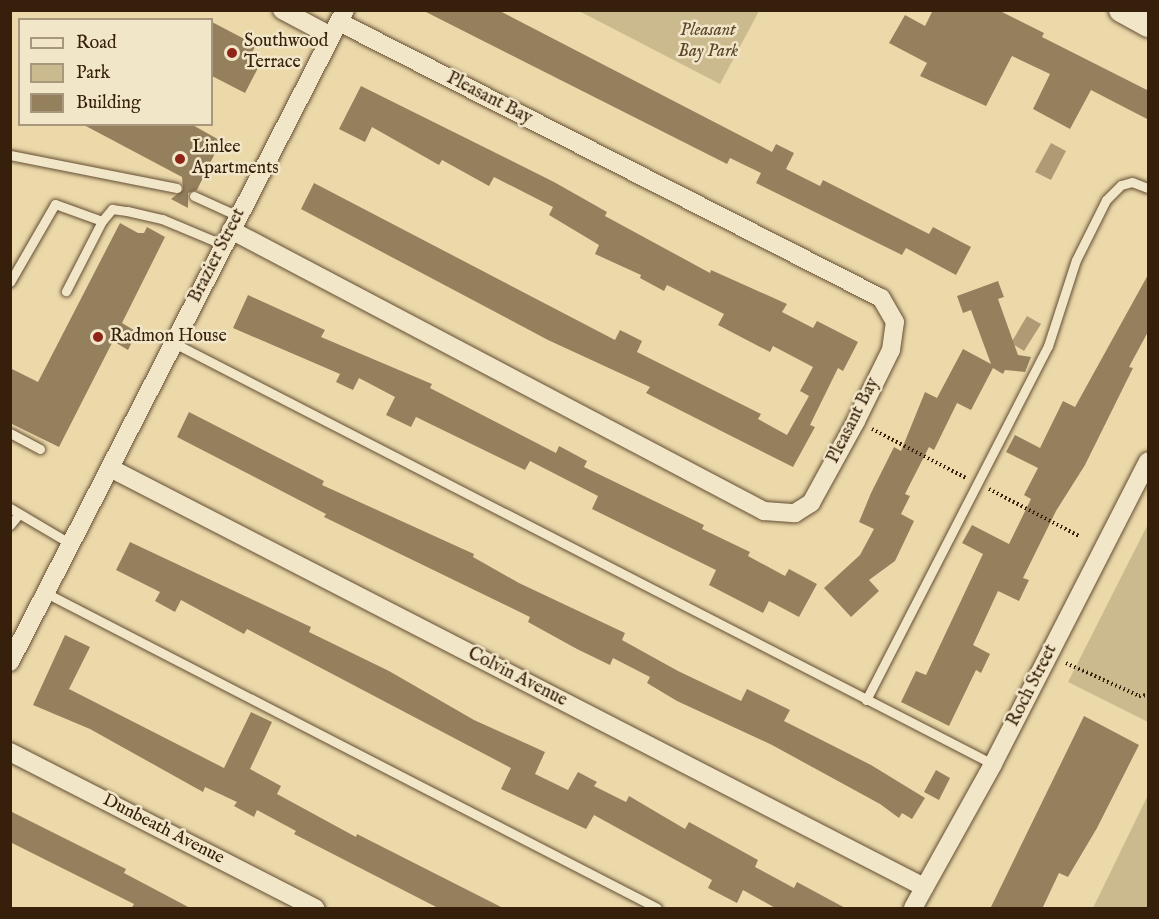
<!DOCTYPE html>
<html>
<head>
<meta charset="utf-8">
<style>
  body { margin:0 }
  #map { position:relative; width:1159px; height:919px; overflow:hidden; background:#ebd9aa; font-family:"IM FELL English",serif }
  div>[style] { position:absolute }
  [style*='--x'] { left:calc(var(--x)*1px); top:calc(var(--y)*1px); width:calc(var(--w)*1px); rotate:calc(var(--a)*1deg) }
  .green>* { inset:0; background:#ccba8f }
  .water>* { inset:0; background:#ae9a74 }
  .building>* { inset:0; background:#95805e }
  .path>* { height:4px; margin-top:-2px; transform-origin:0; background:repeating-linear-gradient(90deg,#37200b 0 1.5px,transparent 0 4.5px) }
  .roads { filter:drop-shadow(0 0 2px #644e33) drop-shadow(0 0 2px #644e33) }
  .service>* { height:9px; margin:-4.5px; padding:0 4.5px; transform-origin:4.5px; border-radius:4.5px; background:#f2e6c8 }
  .minor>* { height:18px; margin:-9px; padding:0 9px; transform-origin:9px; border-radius:9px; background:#f2e6c8 }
  .tertiary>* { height:24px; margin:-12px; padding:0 12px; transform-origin:12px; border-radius:12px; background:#f2e6c8 }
  .dots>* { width:16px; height:16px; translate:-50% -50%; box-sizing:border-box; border:3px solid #f2e6c8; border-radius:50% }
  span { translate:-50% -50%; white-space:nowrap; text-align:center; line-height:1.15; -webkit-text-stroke:5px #f2e6c8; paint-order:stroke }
  .park-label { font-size:18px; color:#5c462c; font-style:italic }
  .poi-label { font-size:18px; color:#37200b }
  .left { translate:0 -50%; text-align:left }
  .street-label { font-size:18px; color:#37200b }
  .frame { position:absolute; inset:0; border:12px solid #37200b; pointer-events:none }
  .legend { position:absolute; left:18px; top:18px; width:195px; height:108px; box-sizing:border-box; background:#f2e6c8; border:2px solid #a7977c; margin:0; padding:8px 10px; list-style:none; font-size:18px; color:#37200b }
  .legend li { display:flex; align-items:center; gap:12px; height:30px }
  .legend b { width:30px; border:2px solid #a7977c }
</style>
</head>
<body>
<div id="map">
  <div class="green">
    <div style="clip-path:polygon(579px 11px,759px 11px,720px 84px)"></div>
    <div style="clip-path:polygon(1148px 524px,1148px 722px,1068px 682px)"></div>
    <div style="clip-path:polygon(1148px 795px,1148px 908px,1093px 908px)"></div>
  </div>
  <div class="water">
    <div style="clip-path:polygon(1051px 143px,1066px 151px,1051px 180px,1035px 172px)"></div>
    <div style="clip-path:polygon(1027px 316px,1041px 324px,1024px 351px,1011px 343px)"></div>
  </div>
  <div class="building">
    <div style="clip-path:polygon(422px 10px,498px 10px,772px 152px,776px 144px,794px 153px,786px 169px,820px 186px,823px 180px,929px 234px,933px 227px,971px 247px,956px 275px,906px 248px,902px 255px,756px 183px,761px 173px,730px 158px,727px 164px)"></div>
    <div style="clip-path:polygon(933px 10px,998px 10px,1044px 33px,1042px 37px,1149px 91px,1149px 120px,1091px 90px,1070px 129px,1033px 109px,1050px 74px,1012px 56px,986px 106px,920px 76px,927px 63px,889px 43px,905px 15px,925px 26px)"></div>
    <div style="clip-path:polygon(212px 22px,256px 45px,247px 62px,258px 68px,245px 93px,212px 76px)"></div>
    <div style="clip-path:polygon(361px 86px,554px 182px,607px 212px,605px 216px,710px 273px,711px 270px,787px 304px,782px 312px,813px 328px,817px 321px,858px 342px,843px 371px,838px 368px,810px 425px,815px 427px,793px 467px,646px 393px,650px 387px,548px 340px,301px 209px,314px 183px,615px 340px,620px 330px,642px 341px,637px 352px,761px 414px,758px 419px,787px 435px,809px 396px,800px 391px,813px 367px,773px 346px,770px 352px,741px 337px,718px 325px,724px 314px,667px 285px,664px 291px,640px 278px,641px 275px,595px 254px,599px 245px,549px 215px,553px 207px,494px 177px,489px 186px,442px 160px,439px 165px,372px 127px,365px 142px,339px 129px)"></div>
    <div style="clip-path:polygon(82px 124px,191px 124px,221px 141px,197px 190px,188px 193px,188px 208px,171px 199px,183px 190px,182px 177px)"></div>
    <div style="clip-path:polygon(120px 223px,138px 233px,144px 233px,147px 227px,165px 237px,122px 323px,137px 332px,128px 350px,113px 341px,59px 447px,10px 423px,10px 368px,38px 382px)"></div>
    <div style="clip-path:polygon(1149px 273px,1149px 330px,1129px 367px,1133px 368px,1085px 465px,1056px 511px,1023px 578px,1029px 580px,1019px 601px,998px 591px,973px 645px,990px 654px,981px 673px,976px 670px,949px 726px,901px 702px,916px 671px,926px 675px,983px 554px,962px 543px,972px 525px,1009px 544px,1031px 499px,1024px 495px,1038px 468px,1006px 452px,1015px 435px,1040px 448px,1063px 401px,1075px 407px)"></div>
    <div style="clip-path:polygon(998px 281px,1004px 297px,998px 299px,1018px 355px,1031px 357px,1025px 372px,1005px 370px,1003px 374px,993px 368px,971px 410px,957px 403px,934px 450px,929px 447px,905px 494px,910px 496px,901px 514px,914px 521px,895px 561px,869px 580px,879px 591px,851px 617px,824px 588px,860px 555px,874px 529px,859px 522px,871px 493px,894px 447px,901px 451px,925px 392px,937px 398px,963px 349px,991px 364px,971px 310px,963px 313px,957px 296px)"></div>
    <div style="clip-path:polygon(248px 295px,325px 330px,321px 337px,432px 384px,430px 388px,556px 453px,559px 446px,587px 461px,584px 467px,704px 525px,702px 529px,750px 552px,748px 556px,785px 576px,789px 569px,817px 584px,799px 617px,769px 601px,763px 613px,709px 585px,716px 570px,592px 509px,598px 496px,530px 461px,525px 470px,416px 417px,411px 427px,386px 415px,395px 397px,359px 378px,353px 390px,336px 382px,340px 374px,233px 328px)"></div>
    <div style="clip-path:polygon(189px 412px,324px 481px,322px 485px,474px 554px,473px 557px,519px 583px,625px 633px,622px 640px,678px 671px,741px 701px,747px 689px,790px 710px,784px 721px,871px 765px,925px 798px,912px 819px,902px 813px,899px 818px,880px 804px,772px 745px,677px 701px,647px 683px,650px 677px,613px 658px,610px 665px,577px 649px,528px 622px,530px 617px,324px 517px,326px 514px,177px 437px)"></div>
    <div style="clip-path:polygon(130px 542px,311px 627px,309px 632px,389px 671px,474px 720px,545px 752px,535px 774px,568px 790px,578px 772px,597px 782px,594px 786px,626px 802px,629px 796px,685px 829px,689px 822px,711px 834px,758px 860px,755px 867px,794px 888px,797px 882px,847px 909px,777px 909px,743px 890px,737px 903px,708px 888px,712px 880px,594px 815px,586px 829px,501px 789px,511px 768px,247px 629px,244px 634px,181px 600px,175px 612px,155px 601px,160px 592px,116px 570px)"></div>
    <div style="clip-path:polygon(65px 635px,90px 647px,69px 689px,224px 768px,251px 712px,272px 722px,250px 769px,281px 786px,277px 794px,356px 837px,357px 834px,505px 909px,440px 909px,294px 834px,296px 831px,257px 810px,254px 817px,234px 806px,237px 802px,205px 787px,203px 792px,90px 729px,33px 705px)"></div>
    <div style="clip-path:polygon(1084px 716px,1139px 745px,1097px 828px,1068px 877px,1059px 873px,1042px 909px,990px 909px)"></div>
    <div style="clip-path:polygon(936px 770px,950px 778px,939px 800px,924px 792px)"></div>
    <div style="clip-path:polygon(10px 811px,126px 869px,124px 873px,192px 909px,131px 909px,134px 904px,10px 842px)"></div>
  </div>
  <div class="path">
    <div style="--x:872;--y:429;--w:106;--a:27.5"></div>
    <div style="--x:989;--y:489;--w:102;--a:27.6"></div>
    <div style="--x:1066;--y:663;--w:80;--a:24.3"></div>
    <div style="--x:1139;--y:696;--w:9;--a:-6"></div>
  </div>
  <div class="roads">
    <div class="service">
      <div style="--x:10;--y:155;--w:170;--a:11.2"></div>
      <div style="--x:194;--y:196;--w:48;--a:24.4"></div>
      <div style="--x:102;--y:221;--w:16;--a:-50"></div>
      <div style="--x:112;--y:209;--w:15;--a:8"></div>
      <div style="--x:127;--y:211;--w:36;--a:13"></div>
      <div style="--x:162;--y:219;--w:67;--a:22.8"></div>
      <div style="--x:10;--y:282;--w:90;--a:-60"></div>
      <div style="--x:55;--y:204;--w:50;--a:19.9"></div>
      <div style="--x:102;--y:221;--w:79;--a:117.2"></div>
      <div style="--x:174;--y:343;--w:921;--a:27.21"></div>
      <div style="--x:10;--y:433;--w:34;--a:28"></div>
      <div style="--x:10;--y:508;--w:71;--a:30.5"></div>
      <div style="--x:10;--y:525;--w:14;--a:-51"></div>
      <div style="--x:46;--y:593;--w:687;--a:27.27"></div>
      <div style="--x:866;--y:700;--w:398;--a:-62.8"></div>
      <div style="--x:1048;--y:346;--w:90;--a:-72"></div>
      <div style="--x:1076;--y:260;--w:67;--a:-63.4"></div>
      <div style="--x:1106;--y:200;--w:21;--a:-45"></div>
      <div style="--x:1121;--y:185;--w:11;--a:-15"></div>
      <div style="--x:1132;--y:182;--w:17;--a:21"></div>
    </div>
    <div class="minor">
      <div style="--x:282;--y:10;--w:55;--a:28"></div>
      <div style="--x:231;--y:230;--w:603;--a:27.8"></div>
      <div style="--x:764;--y:511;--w:31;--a:4"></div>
      <div style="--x:795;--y:513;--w:19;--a:-32"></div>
      <div style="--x:811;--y:503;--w:94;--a:-61.2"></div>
      <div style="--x:856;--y:421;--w:79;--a:-63.8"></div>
      <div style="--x:891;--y:350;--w:28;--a:-82"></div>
      <div style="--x:895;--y:322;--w:28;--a:-120"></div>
      <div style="--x:881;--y:298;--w:608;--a:-153.01"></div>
      <div style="--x:110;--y:468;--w:916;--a:27.24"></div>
      <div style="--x:10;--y:662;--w:733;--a:-62.81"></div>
      <div style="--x:10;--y:752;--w:343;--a:27.1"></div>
      <div style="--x:913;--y:908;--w:165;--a:-60.9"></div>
      <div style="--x:993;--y:764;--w:340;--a:-62.9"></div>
    </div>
    <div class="tertiary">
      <div style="--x:1121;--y:10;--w:31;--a:29"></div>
    </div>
  </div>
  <div class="dots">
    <div style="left:232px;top:53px;background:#8f2418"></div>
    <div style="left:180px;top:159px;background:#8f2418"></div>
    <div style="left:98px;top:337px;background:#8f2418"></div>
  </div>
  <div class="park-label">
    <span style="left:708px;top:42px">Pleasant<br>Bay Park</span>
  </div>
  <div class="poi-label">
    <span class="left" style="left:244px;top:53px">Southwood<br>Terrace</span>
    <span class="left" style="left:192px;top:159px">Linlee<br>Apartments</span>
    <span class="left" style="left:110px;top:337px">Radmon House</span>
  </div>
  <div class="street-label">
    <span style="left:489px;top:99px;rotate:27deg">Pleasant Bay</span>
    <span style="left:218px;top:256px;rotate:-63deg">Brazier Street</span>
    <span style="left:854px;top:421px;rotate:-63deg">Pleasant Bay</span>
    <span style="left:517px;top:678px;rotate:27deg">Colvin Avenue</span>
    <span style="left:1033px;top:686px;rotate:-63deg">Roch Street</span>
    <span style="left:163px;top:830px;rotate:27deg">Dunbeath Avenue</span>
  </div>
  <div class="frame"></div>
  <ul class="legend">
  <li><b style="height:8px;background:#f2e6c8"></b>Road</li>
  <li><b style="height:16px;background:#ccba8f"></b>Park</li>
  <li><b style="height:16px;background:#95805e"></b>Building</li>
  </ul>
</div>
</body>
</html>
